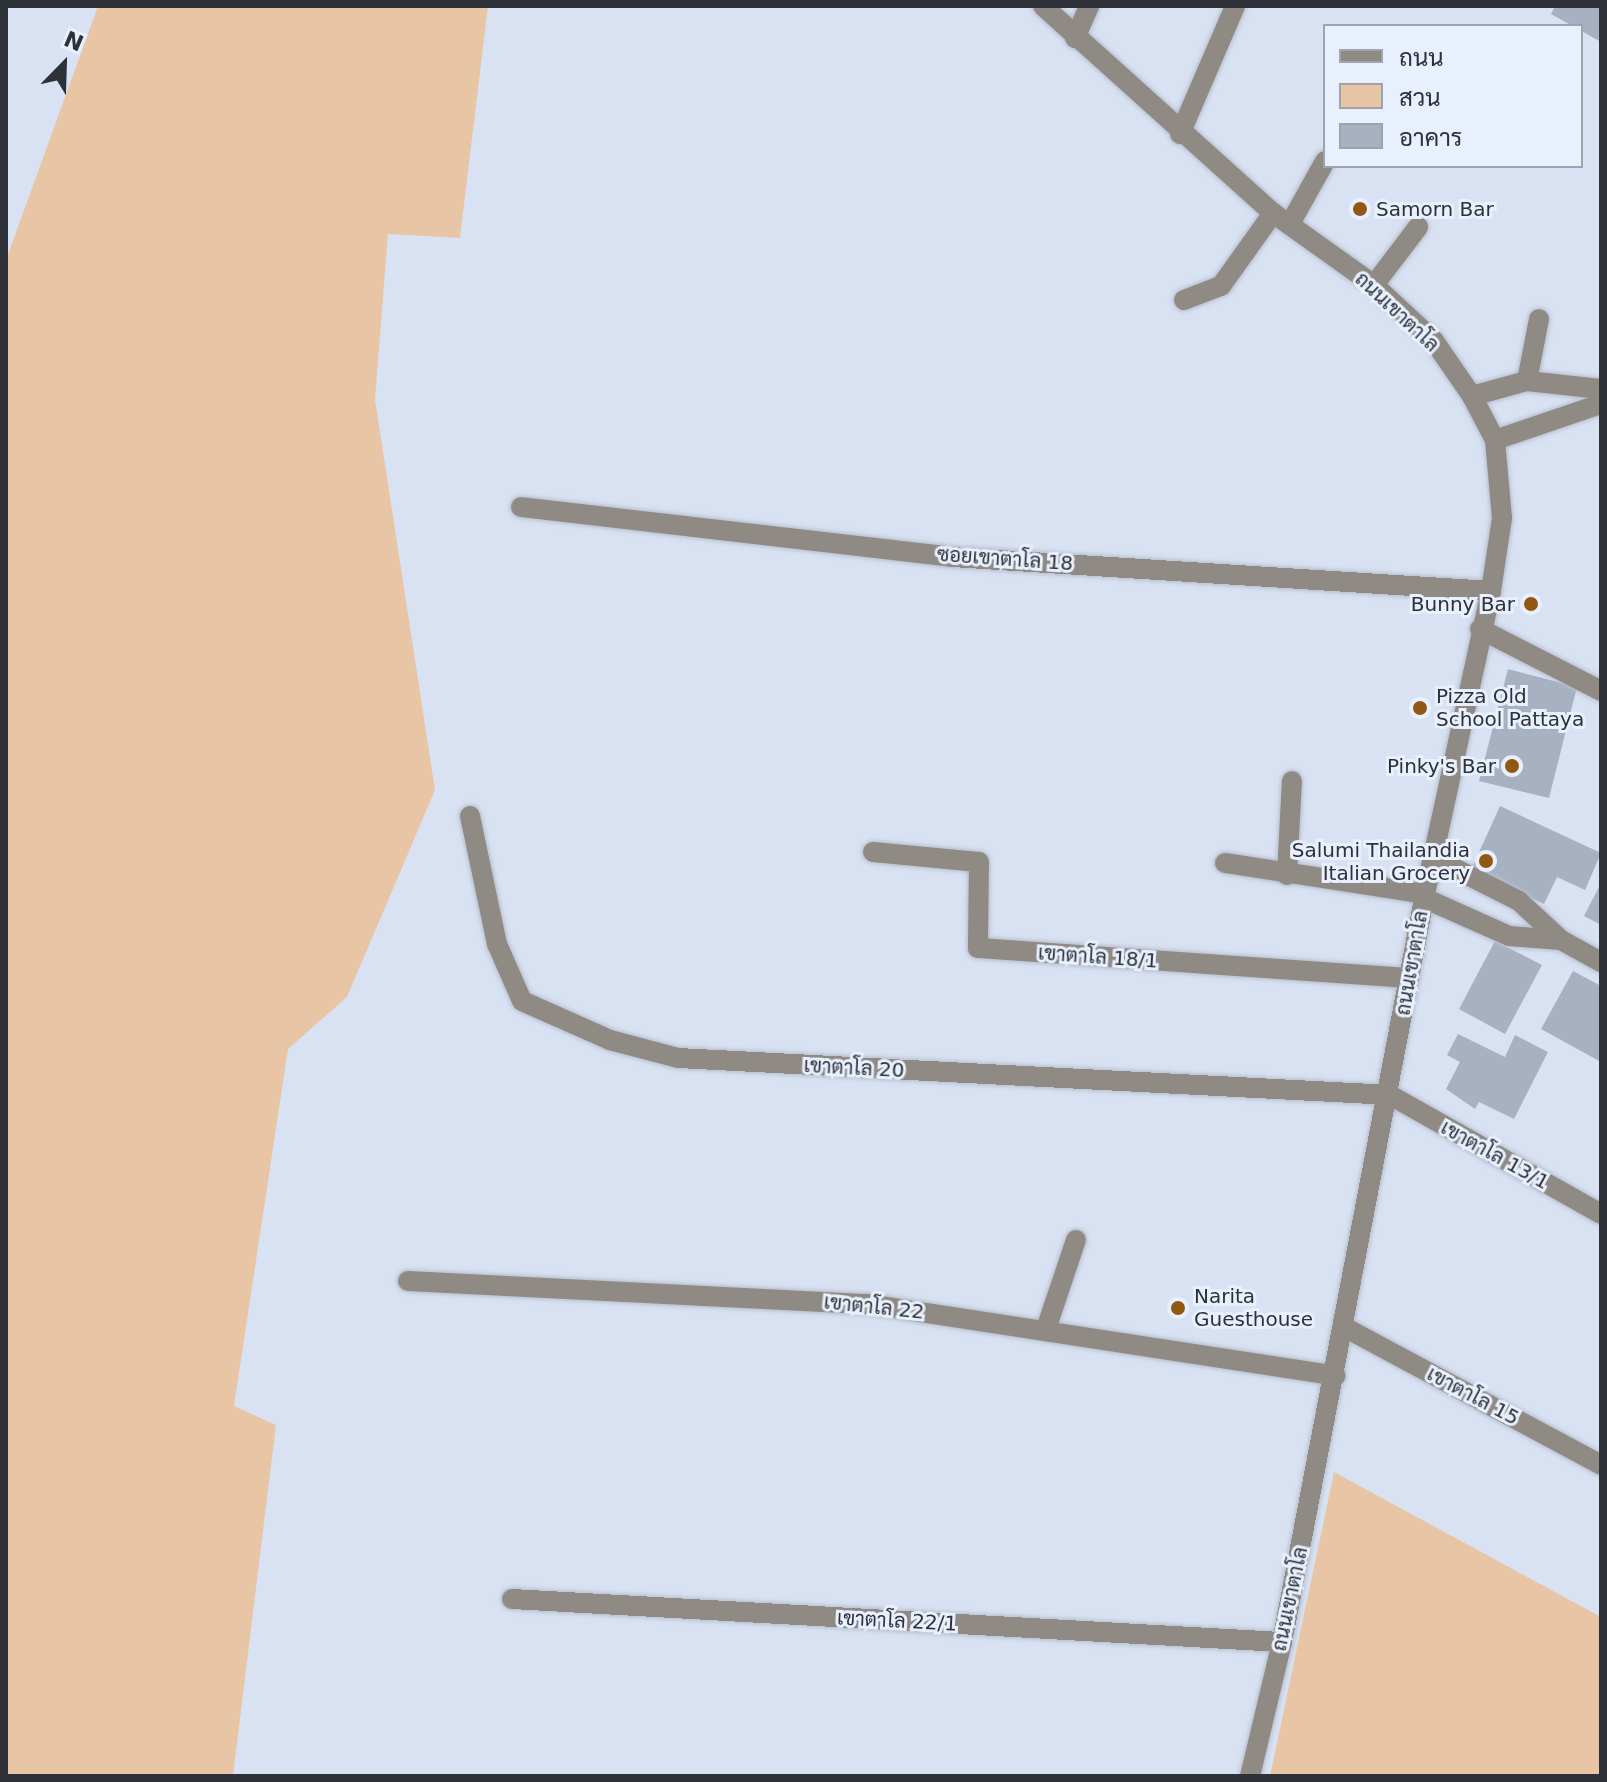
<!DOCTYPE html>
<html>
<head>
<meta charset="utf-8">
<style>
  body { margin:0 }
  #map { position:relative; width:1607px; height:1782px; overflow:hidden; background:#d9e2f3; font-family:"DejaVu Sans",Sarabun,sans-serif }
  div>[style] { position:absolute }
  [style*='--x'] { left:calc(var(--x)*1px); top:calc(var(--y)*1px); width:calc(var(--w)*1px); rotate:calc(var(--a)*1deg) }
  .green>* { inset:0; background:#e8c6a5 }
  .building>* { inset:0; background:#a8b1c1 }
  .roads { filter:drop-shadow(0 0 2px #b7bfce) drop-shadow(0 0 2px #b7bfce) }
  .minor>* { height:20px; margin:-10px; padding:0 10px; transform-origin:10px; border-radius:10px; background:#908a84 }
  .dots>* { width:22px; height:22px; translate:-50% -50%; box-sizing:border-box; border:4px solid #e8effd; border-radius:50% }
  span { translate:-50% -50%; white-space:nowrap; text-align:center; line-height:1.15; -webkit-text-stroke:6px #e8effd; paint-order:stroke }
  .poi-label { font-size:20px; color:#2e3138 }
  .left { translate:0 -50%; text-align:left }
  .right { translate:-100% -50%; text-align:right }
  .street-label { font-size:20px; color:#2e3138 }
  .frame { position:absolute; inset:0; border:8px solid #2e3138; pointer-events:none }
  .legend { position:absolute; left:1323px; top:24px; width:260px; height:144px; box-sizing:border-box; background:#e8effd; border:2px solid #9ea3ae; margin:0; padding:10px 14px; list-style:none; font-size:24px; color:#2e3138 }
  .legend li { display:flex; align-items:center; gap:16px; height:40px }
  .legend b { width:40px; border:2px solid #9ea3ae }
  .north { position:absolute; left:24px; top:24px; width:80px; height:80px; -webkit-text-stroke:6px #e8effd; paint-order:stroke; rotate:23deg; font-size:22px; font-weight:700; line-height:32px; text-align:center; color:#2e3138 }
  .north::after { content:''; display:block; margin:auto; width:28px; height:36px; background:#2e3138; clip-path:polygon(50% 0,100% 100%,50% 72%,0 100%) }
</style>
</head>
<body>
<div id="map">
  <div class="green">
    <div style="clip-path:polygon(98px 6px,488px 6px,460px 238px,388px 234px,375px 399px,435px 790px,347px 997px,288px 1049px,234px 1406px,276px 1425px,233px 1776px,6px 1776px,6px 260px)"></div>
    <div style="clip-path:polygon(1334px 1472px,1601px 1617px,1601px 1776px,1270px 1776px)"></div>
  </div>
  <div class="building">
    <div style="clip-path:polygon(1555px 6px,1601px 6px,1601px 42px,1551px 14px)"></div>
    <div style="clip-path:polygon(1508px 669px,1577px 687px,1549px 798px,1479px 781px)"></div>
    <div style="clip-path:polygon(1500px 806px,1601px 853px,1585px 890px,1557px 877px,1544px 904px,1471px 870px)"></div>
    <div style="clip-path:polygon(1601px 883px,1601px 925px,1584px 916px)"></div>
    <div style="clip-path:polygon(1495px 941px,1542px 965px,1505px 1034px,1459px 1009px)"></div>
    <div style="clip-path:polygon(1573px 971px,1601px 986px,1601px 1062px,1541px 1029px)"></div>
    <div style="clip-path:polygon(1458px 1034px,1505px 1057px,1515px 1035px,1548px 1052px,1514px 1119px,1479px 1102px,1475px 1109px,1446px 1089px,1460px 1062px,1447px 1055px)"></div>
  </div>
  <div class="roads">
    <div class="minor">
      <div style="--x:1043;--y:6;--w:309;--a:42"></div>
      <div style="--x:1273;--y:213;--w:124;--a:35.5"></div>
      <div style="--x:1374;--y:285;--w:82;--a:43"></div>
      <div style="--x:1434;--y:341;--w:67;--a:55.4"></div>
      <div style="--x:1472;--y:396;--w:50;--a:62.4"></div>
      <div style="--x:1495;--y:440;--w:78;--a:84.9"></div>
      <div style="--x:1502;--y:518;--w:74;--a:98.6"></div>
      <div style="--x:1491;--y:591;--w:310;--a:102.3"></div>
      <div style="--x:1425;--y:894;--w:762;--a:100.82"></div>
      <div style="--x:1282;--y:1642;--w:138;--a:103.4"></div>
      <div style="--x:1075;--y:38;--w:35;--a:-66"></div>
      <div style="--x:1180;--y:134;--w:139;--a:-66.7"></div>
      <div style="--x:1290;--y:224;--w:72;--a:-60.9"></div>
      <div style="--x:1374;--y:285;--w:73;--a:-52.8"></div>
      <div style="--x:1184;--y:300;--w:40;--a:-21"></div>
      <div style="--x:1221;--y:286;--w:90;--a:-54.5"></div>
      <div style="--x:1527;--y:381;--w:63;--a:-79"></div>
      <div style="--x:1472;--y:396;--w:57;--a:-15.3"></div>
      <div style="--x:1527;--y:381;--w:74;--a:6.2"></div>
      <div style="--x:1495;--y:440;--w:112;--a:-18.8"></div>
      <div style="--x:521;--y:507;--w:434;--a:6.6"></div>
      <div style="--x:952;--y:557;--w:540;--a:3.61"></div>
      <div style="--x:1480;--y:629;--w:136;--a:27.1"></div>
      <div style="--x:470;--y:816;--w:131;--a:78.1"></div>
      <div style="--x:497;--y:944;--w:62;--a:66.3"></div>
      <div style="--x:522;--y:1001;--w:96;--a:23.9"></div>
      <div style="--x:610;--y:1040;--w:70;--a:14.8"></div>
      <div style="--x:678;--y:1058;--w:713;--a:2.97"></div>
      <div style="--x:1390;--y:1095;--w:242;--a:29.4"></div>
      <div style="--x:873;--y:852;--w:106;--a:5.4"></div>
      <div style="--x:979;--y:862;--w:86;--a:90.7"></div>
      <div style="--x:978;--y:948;--w:432;--a:4"></div>
      <div style="--x:1432;--y:857;--w:97;--a:26.8"></div>
      <div style="--x:1519;--y:901;--w:57;--a:42.9"></div>
      <div style="--x:1561;--y:940;--w:46;--a:28.8"></div>
      <div style="--x:1225;--y:863;--w:202;--a:8.8"></div>
      <div style="--x:1287;--y:875;--w:94;--a:-87"></div>
      <div style="--x:1424;--y:898;--w:93;--a:24.1"></div>
      <div style="--x:1509;--y:936;--w:52;--a:4.4"></div>
      <div style="--x:408;--y:1281;--w:460;--a:2.9"></div>
      <div style="--x:867;--y:1304;--w:474;--a:8.7"></div>
      <div style="--x:1344;--y:1327;--w:292;--a:28.2"></div>
      <div style="--x:1046;--y:1329;--w:94;--a:-71.4"></div>
      <div style="--x:512;--y:1599;--w:771;--a:3.2"></div>
    </div>
  </div>
  <div class="dots">
    <div style="left:1360px;top:209px;background:#915812"></div>
    <div style="left:1531px;top:604px;background:#915812"></div>
    <div style="left:1420px;top:708px;background:#915812"></div>
    <div style="left:1512px;top:766px;background:#915812"></div>
    <div style="left:1486px;top:861px;background:#915812"></div>
    <div style="left:1178px;top:1308px;background:#915812"></div>
  </div>
  <div class="poi-label">
    <span class="left" style="left:1376px;top:209px">Samorn Bar</span>
    <span class="right" style="left:1515px;top:604px">Bunny Bar</span>
    <span class="left" style="left:1436px;top:708px">Pizza Old<br>School Pattaya</span>
    <span class="right" style="left:1496px;top:766px">Pinky's Bar</span>
    <span class="right" style="left:1470px;top:862px">Salumi Thailandia<br>Italian Grocery</span>
    <span class="left" style="left:1194px;top:1308px">Narita<br>Guesthouse</span>
  </div>
  <div class="street-label">
    <span style="left:1397px;top:312px;rotate:43deg">ถนนเขาตาโล</span>
    <span style="left:1005px;top:559px;rotate:4deg">ซอยเขาตาโล 18</span>
    <span style="left:1098px;top:957px;rotate:4deg">เขาตาโล 18/1</span>
    <span style="left:1412px;top:963px;rotate:-80deg">ถนนเขาตาโล</span>
    <span style="left:854px;top:1068px;rotate:3deg">เขาตาโล 20</span>
    <span style="left:1495px;top:1155px;rotate:29deg">เขาตาโล 13/1</span>
    <span style="left:874px;top:1307px;rotate:6deg">เขาตาโล 22</span>
    <span style="left:1473px;top:1396px;rotate:28deg">เขาตาโล 15</span>
    <span style="left:1290px;top:1599px;rotate:-78deg">ถนนเขาตาโล</span>
    <span style="left:897px;top:1621px;rotate:3deg">เขาตาโล 22/1</span>
  </div>
  <div class="frame"></div>
  <ul class="legend">
  <li><b style="height:10px;background:#908a84"></b>ถนน</li>
  <li><b style="height:22px;background:#e8c6a5"></b>สวน</li>
  <li><b style="height:22px;background:#a8b1c1"></b>อาคาร</li>
  </ul>
  <div class="north">N</div>
</div>
</body>
</html>
